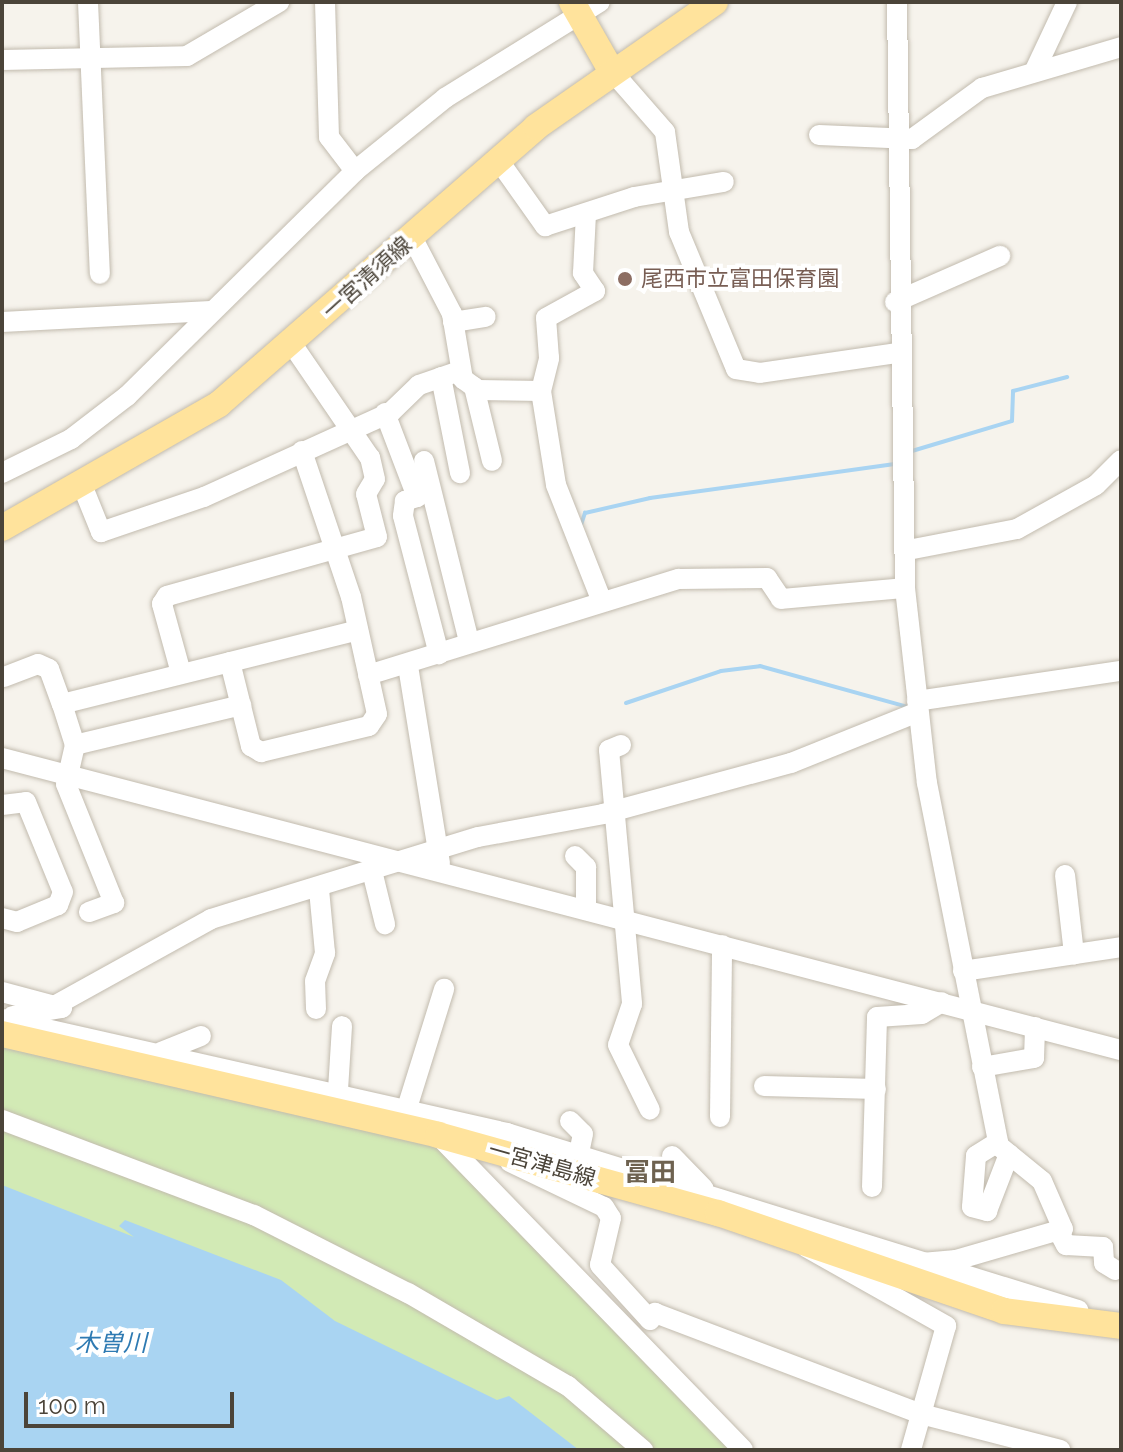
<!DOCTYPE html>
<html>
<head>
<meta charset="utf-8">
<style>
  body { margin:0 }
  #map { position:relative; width:1123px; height:1452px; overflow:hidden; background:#f6f3ec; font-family:Raleway,"Noto Sans JP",sans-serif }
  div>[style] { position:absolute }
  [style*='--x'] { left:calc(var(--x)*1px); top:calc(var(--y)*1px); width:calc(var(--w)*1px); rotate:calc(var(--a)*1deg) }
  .green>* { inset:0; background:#d2eab5 }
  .water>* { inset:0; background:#a9d4f2 }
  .stream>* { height:4px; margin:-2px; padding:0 2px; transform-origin:2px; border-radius:2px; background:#a9d4f2 }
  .roads { filter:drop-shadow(0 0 2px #c2bbae) drop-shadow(0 0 2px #c2bbae) }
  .minor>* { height:20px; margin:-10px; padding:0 10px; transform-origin:10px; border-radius:10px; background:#fff }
  .major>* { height:26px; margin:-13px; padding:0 13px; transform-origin:13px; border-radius:13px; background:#ffe39c }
  .dots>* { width:22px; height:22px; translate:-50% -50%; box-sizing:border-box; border:4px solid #fff; border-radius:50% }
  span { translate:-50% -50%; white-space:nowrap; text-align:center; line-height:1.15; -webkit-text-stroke:8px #fff; paint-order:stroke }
  .street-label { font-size:22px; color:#4b4439 }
  .education-label { font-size:22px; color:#785e54 }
  .left { translate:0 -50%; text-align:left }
  .water-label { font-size:24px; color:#2e7ab2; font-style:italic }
  .quarter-label { font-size:26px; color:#6e6250; font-weight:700 }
  .frame { position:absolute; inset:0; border:4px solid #4b4439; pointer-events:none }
  .scale { position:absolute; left:24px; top:1392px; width:210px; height:36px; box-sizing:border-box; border:4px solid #4b4439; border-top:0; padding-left:10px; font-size:24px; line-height:28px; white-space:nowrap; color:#4b4439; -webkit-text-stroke:6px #fff; paint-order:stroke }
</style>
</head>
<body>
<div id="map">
  <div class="green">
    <div style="clip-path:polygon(2px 1044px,434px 1145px,731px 1450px,567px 1450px,2px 1206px)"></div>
  </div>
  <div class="water">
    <div style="clip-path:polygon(2px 1185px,134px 1237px,119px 1226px,125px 1220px,281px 1280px,335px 1321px,497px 1400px,509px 1396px,579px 1450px,2px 1450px)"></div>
  </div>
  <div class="stream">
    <div style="--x:912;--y:451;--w:104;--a:-16.7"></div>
    <div style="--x:1012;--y:421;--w:30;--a:-88"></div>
    <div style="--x:1013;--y:391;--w:56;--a:-14.5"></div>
    <div style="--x:581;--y:525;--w:13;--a:-72"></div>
    <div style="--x:585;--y:513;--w:67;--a:-13"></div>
    <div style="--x:650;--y:498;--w:247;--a:-7.9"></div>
    <div style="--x:626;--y:703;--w:100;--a:-18.6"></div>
    <div style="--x:721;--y:671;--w:39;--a:-7"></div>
    <div style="--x:760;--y:666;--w:154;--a:15.5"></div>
  </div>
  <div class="roads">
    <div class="minor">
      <div style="--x:88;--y:2;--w:272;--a:87.5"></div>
      <div style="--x:325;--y:2;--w:135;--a:88.3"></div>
      <div style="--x:329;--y:137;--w:43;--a:52.6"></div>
      <div style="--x:897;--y:2;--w:586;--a:89.22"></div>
      <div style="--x:905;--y:588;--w:196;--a:83.6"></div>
      <div style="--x:927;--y:783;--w:370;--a:78.8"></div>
      <div style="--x:999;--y:1146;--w:55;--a:39.1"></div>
      <div style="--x:1042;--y:1181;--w:52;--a:66.4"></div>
      <div style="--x:1063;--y:1229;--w:111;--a:163.8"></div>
      <div style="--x:956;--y:1260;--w:37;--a:175"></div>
      <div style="--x:2;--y:60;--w:185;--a:-1.2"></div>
      <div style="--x:187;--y:56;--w:107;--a:-30.4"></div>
      <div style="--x:1036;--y:68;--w:73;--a:-64.8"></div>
      <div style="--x:611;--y:70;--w:82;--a:48.9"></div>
      <div style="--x:665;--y:132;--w:101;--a:82"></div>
      <div style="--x:679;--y:232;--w:148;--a:67.4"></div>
      <div style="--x:736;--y:369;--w:24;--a:9"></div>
      <div style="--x:760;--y:373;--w:138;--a:-8.3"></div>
      <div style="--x:819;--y:135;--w:93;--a:2.5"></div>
      <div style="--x:912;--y:139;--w:87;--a:-36.1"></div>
      <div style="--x:982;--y:88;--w:145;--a:-16.4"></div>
      <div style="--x:499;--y:161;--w:80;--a:54.7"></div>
      <div style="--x:545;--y:226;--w:94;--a:-18"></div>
      <div style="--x:634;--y:197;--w:91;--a:-9.5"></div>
      <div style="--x:412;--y:237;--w:87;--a:62.5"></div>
      <div style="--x:452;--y:314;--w:66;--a:80.4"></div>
      <div style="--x:463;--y:379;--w:19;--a:36"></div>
      <div style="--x:478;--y:390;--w:63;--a:0.9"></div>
      <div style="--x:541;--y:391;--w:95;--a:80.9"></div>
      <div style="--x:556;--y:485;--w:123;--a:68.5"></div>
      <div style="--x:895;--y:302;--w:115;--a:-23.7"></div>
      <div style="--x:2;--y:322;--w:209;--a:-3"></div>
      <div style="--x:453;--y:322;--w:33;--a:-9"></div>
      <div style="--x:441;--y:377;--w:98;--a:78.8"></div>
      <div style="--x:474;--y:387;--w:76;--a:76.3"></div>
      <div style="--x:541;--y:391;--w:34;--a:-76"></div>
      <div style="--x:549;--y:358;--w:40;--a:-94.3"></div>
      <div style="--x:546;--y:318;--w:56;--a:-28.9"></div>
      <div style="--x:595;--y:291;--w:22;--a:-124"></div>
      <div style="--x:583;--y:273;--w:59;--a:-87.1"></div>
      <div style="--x:385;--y:413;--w:90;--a:69.1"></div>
      <div style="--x:417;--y:497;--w:13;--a:162"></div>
      <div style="--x:405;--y:501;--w:15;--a:98"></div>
      <div style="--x:403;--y:516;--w:143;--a:75.4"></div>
      <div style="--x:424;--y:461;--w:187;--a:76"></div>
      <div style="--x:2;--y:473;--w:77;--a:-26.2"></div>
      <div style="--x:71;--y:439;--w:71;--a:-37.5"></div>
      <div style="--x:127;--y:396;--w:320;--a:-44.6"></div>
      <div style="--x:355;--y:171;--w:116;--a:-39"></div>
      <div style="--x:445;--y:98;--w:182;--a:-31.8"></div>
      <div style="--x:82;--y:485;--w:51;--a:68"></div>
      <div style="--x:101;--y:532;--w:109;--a:-18.8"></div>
      <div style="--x:204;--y:497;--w:205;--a:-24.4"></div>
      <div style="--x:391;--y:412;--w:39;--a:-44"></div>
      <div style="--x:419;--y:385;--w:43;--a:-18.9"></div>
      <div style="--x:908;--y:550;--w:111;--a:-10.9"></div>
      <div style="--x:1017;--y:529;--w:90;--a:-29.1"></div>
      <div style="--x:1096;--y:485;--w:35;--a:-45"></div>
      <div style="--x:230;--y:662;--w:87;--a:76"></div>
      <div style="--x:251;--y:746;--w:12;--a:31"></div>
      <div style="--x:261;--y:752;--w:111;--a:-13.5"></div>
      <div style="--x:369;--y:726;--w:14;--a:-56"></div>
      <div style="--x:377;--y:714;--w:120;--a:-102.5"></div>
      <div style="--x:351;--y:597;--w:154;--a:-108.6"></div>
      <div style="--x:408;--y:666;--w:200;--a:80.8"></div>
      <div style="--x:181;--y:673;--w:72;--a:-105.4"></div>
      <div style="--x:162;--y:604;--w:9;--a:-58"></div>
      <div style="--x:167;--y:596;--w:218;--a:-15.7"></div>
      <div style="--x:377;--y:537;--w:44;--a:-104.3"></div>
      <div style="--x:366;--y:494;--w:17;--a:-59"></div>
      <div style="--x:375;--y:479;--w:22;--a:-103"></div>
      <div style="--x:370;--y:458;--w:138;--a:-124.4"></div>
      <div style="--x:368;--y:675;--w:325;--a:-17.2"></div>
      <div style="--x:679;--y:579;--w:88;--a:-0.7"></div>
      <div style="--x:767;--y:578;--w:25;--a:56"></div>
      <div style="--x:781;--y:599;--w:124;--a:-5.1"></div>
      <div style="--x:4;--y:677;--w:36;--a:-21"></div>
      <div style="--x:38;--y:664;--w:12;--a:24"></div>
      <div style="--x:49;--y:669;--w:37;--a:70"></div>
      <div style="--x:917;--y:701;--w:206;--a:-8.4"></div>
      <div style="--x:75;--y:745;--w:171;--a:-13.5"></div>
      <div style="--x:621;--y:745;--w:13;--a:157"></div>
      <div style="--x:609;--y:750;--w:255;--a:84.8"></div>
      <div style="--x:632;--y:1004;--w:43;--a:108.9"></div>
      <div style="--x:618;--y:1045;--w:72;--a:63.8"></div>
      <div style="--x:2;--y:758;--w:1156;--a:14.63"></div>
      <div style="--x:2;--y:805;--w:24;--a:-7"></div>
      <div style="--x:26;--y:802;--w:97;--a:67.7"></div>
      <div style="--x:63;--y:892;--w:14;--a:111"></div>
      <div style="--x:58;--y:905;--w:44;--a:157.5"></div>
      <div style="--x:17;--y:922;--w:16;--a:-165"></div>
      <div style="--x:575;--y:856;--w:16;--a:45"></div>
      <div style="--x:586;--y:867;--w:43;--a:90"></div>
      <div style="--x:372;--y:871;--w:55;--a:76.2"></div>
      <div style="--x:1065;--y:875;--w:80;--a:83.5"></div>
      <div style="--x:89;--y:912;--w:27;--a:-20"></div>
      <div style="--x:114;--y:903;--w:128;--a:-112"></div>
      <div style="--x:66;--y:784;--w:40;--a:-77"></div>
      <div style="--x:75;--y:745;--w:43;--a:-107.6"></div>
      <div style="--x:62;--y:704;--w:305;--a:-14"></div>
      <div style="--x:963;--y:971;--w:160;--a:-8.6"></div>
      <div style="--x:2;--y:992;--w:62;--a:14.9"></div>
      <div style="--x:62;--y:1008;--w:50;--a:170.7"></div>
      <div style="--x:56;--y:1005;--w:177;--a:-29"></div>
      <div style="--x:211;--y:919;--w:279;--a:-17.1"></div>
      <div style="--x:478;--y:837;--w:127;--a:-10.4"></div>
      <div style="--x:603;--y:814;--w:195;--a:-15.2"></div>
      <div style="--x:791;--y:763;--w:137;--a:-21.9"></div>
      <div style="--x:316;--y:1009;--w:28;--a:-92"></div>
      <div style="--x:315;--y:981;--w:30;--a:-70"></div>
      <div style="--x:325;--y:953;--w:64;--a:-95.4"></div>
      <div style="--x:2;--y:1019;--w:518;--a:12.72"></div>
      <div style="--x:507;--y:1133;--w:598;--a:17.22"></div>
      <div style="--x:161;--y:1052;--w:43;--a:-21.8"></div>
      <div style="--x:982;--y:1067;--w:53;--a:-9.8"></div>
      <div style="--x:1034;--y:1058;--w:31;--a:-88"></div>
      <div style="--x:764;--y:1086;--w:112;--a:1.5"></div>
      <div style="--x:338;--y:1090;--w:64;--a:-86.4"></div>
      <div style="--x:407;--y:1108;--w:125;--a:-72.7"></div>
      <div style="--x:720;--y:1117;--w:172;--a:-89.3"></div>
      <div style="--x:2;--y:1120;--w:269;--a:20.7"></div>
      <div style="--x:254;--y:1215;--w:173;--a:26.9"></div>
      <div style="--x:408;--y:1293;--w:185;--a:30.2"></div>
      <div style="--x:568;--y:1386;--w:99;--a:40.5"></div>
      <div style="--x:570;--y:1121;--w:18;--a:45"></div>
      <div style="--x:583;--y:1134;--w:19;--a:102"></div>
      <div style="--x:438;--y:1135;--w:438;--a:45.9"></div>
      <div style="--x:998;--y:1142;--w:26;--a:148"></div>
      <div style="--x:976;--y:1156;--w:51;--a:94.5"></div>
      <div style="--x:972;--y:1207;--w:16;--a:15"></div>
      <div style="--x:987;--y:1211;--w:61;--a:-68.9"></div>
      <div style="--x:672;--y:1156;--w:45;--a:45.9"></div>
      <div style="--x:510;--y:1162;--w:104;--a:25.6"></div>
      <div style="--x:604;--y:1207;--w:13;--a:58"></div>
      <div style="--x:611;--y:1218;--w:48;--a:103.2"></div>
      <div style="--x:600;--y:1265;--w:74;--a:47.7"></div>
      <div style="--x:650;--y:1320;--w:9;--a:-54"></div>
      <div style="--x:655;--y:1313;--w:285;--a:20.8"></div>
      <div style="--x:921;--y:1414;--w:144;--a:14.5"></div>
      <div style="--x:872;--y:1187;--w:170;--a:-88.3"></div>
      <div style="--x:877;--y:1017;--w:45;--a:-3.8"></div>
      <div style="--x:922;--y:1014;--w:23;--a:-31"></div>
      <div style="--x:1059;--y:1232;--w:15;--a:62"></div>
      <div style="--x:1066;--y:1245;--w:37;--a:3"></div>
      <div style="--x:1103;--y:1247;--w:16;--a:86"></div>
      <div style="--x:1104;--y:1263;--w:13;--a:32"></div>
      <div style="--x:806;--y:1247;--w:161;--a:29.4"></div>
      <div style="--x:946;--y:1326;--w:129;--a:105.8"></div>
    </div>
    <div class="major">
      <div style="--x:572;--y:2;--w:78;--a:60.2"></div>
      <div style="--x:2;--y:528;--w:250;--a:-29.7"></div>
      <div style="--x:219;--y:404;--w:421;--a:-41.1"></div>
      <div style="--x:536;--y:127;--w:218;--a:-34.9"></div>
      <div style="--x:2;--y:1034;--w:448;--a:13"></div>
      <div style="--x:438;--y:1135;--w:291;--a:15.6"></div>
      <div style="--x:718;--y:1213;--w:302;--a:18.9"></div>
      <div style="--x:1004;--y:1311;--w:118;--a:7.3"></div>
    </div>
  </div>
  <div class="dots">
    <div style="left:625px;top:279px;background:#8d6e63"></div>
  </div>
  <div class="street-label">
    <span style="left:367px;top:278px;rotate:-42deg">一宮清須線</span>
    <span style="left:542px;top:1164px;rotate:16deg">一宮津島線</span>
  </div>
  <div class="education-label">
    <span class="left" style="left:641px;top:279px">尾西市立富田保育園</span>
  </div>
  <div class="water-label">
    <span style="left:111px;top:1343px">木曽川</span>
  </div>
  <div class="quarter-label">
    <span style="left:650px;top:1173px">冨田</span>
  </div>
  <div class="frame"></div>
  <div class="scale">100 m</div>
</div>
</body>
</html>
